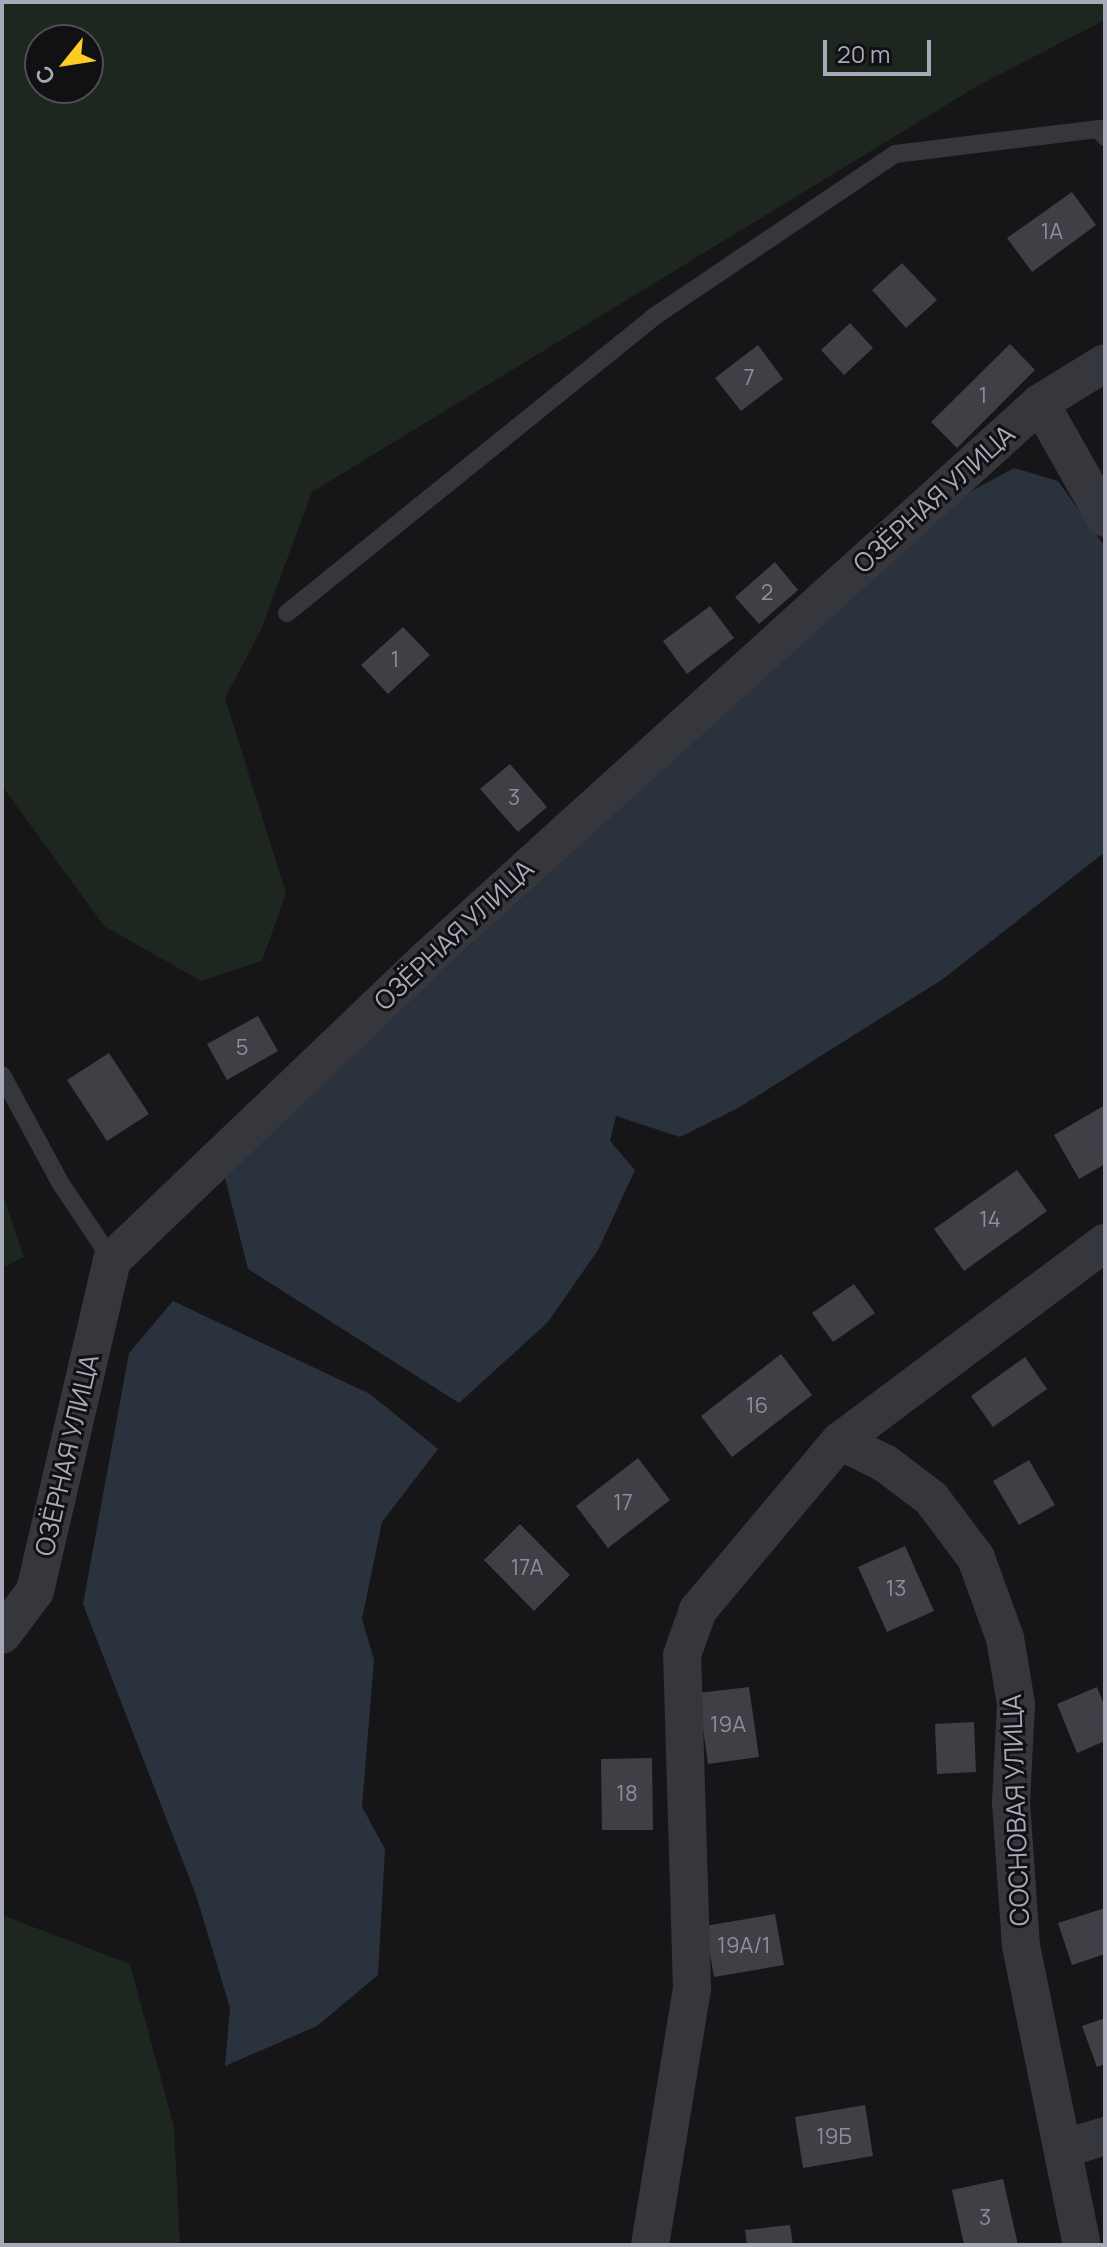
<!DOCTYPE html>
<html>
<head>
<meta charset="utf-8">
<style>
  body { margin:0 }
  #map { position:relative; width:1107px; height:2247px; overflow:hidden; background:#161518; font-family:Manrope,sans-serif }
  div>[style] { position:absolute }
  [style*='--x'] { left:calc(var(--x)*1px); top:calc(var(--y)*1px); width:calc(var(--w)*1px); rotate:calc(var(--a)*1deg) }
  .green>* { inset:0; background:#1d261f }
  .water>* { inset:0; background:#2a333d }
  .building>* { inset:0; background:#403f45 }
  .service>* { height:18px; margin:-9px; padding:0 9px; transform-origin:9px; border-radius:9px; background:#36363d }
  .minor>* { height:38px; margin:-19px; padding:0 19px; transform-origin:19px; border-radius:19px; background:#36363d }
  span { translate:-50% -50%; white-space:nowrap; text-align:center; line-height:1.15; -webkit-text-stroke:6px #111013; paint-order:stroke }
  .number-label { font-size:22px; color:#8c8f9c }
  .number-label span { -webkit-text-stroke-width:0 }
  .street-label { font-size:26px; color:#a6aab9 }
  .frame { position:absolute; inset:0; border:4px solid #a6aab9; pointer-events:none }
  .north { position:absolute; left:24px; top:24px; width:80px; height:80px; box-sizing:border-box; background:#111013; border:2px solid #4d4e55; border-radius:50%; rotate:240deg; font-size:22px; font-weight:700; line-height:32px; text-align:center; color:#a6aab9 }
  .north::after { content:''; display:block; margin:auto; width:28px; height:36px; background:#ffcc26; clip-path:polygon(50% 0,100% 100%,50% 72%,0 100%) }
  .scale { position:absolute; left:823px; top:40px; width:108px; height:36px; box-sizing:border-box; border:4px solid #a6aab9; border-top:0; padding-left:10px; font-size:24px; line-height:28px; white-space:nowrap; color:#a6aab9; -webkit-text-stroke:6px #111013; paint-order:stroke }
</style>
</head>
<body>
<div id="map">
  <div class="green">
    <div style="clip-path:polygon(evenodd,2px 2px,1105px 2px,1105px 20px,979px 85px,312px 492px,260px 632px,225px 698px,286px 893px,262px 961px,201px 981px,104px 926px,2px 786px,2px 2px,40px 40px,88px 40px,88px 88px,40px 88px,40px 40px)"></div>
    <div style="clip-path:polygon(2px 1192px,24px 1257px,2px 1268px)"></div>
    <div style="clip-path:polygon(2px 1915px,130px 1964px,174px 2127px,180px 2245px,2px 2245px)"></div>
  </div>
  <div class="water">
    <div style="clip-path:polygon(1014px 468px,1058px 481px,1105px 547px,1105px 852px,943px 979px,738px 1108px,680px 1137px,616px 1116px,610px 1141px,635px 1170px,598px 1250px,548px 1322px,459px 1403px,248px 1269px,223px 1170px,968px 493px)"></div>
    <div style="clip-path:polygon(173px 1301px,370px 1394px,438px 1449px,382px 1522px,362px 1619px,374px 1660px,362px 1807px,385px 1849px,378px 1975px,317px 2026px,225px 2066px,230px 2008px,196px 1895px,83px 1604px,129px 1353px)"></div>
  </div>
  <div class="building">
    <div style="clip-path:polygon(1072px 192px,1096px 225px,1032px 272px,1007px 238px)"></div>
    <div style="clip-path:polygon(902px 263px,937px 300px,906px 328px,872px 290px)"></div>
    <div style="clip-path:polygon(850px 323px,873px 348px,844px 375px,821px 350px)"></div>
    <div style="clip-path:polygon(1010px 344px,1035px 370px,957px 448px,931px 422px)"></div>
    <div style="clip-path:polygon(758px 345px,783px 379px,741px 411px,715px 378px)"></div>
    <div style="clip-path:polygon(775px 562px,798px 590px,759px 624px,735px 597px)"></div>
    <div style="clip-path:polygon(710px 606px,734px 638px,687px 674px,663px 641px)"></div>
    <div style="clip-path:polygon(403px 627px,430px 655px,388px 694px,361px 665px)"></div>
    <div style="clip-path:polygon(510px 764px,547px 807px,518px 832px,480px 789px)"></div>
    <div style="clip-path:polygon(258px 1016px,278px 1051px,227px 1080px,207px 1044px)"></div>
    <div style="clip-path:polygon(109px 1053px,149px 1114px,107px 1141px,67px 1080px)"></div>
    <div style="clip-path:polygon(1105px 1105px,1105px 1164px,1079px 1179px,1054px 1135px)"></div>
    <div style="clip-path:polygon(1017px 1170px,1047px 1211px,964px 1271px,934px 1229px)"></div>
    <div style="clip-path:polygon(854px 1284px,875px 1313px,833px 1342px,812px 1313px)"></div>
    <div style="clip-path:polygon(781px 1354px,812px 1395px,732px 1457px,701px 1416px)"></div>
    <div style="clip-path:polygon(1025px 1357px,1047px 1389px,993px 1427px,971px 1396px)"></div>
    <div style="clip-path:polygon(638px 1458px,670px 1500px,608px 1548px,576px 1506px)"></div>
    <div style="clip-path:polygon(1029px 1460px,1055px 1505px,1019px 1525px,993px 1481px)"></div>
    <div style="clip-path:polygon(520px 1524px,570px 1575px,534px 1611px,484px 1560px)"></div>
    <div style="clip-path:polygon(905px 1546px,934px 1611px,887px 1632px,858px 1567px)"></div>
    <div style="clip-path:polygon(749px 1687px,759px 1757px,708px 1764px,698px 1693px)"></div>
    <div style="clip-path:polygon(1097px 1687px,1105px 1707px,1105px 1741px,1077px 1753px,1057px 1704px)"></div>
    <div style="clip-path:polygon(974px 1722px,976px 1772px,937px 1774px,935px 1724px)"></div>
    <div style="clip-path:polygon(652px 1758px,653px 1830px,602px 1830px,601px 1759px)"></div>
    <div style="clip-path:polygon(1105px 1908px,1105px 1954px,1072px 1965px,1058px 1923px)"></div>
    <div style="clip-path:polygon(775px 1914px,784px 1965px,714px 1977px,705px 1926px)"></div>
    <div style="clip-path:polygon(1105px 2018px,1105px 2064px,1097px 2067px,1082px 2026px)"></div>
    <div style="clip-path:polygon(865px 2105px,873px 2156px,803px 2168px,795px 2117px)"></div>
    <div style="clip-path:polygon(1003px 2179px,1018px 2245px,964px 2245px,952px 2190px)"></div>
    <div style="clip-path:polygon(790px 2225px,793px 2245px,747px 2245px,745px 2230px)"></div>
  </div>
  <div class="service">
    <div style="--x:287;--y:613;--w:469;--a:-38.9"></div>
    <div style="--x:652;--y:318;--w:293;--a:-34"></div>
    <div style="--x:895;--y:154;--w:206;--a:-7"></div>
    <div style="--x:1099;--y:129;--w:10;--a:53"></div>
    <div style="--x:2;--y:1075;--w:124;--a:61.6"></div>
    <div style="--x:61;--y:1184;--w:92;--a:56.1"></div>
  </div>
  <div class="minor">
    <div style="--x:1040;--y:403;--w:132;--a:60.5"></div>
    <div style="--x:840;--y:1441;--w:51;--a:26.6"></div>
    <div style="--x:886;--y:1464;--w:56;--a:37.1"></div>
    <div style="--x:931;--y:1498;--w:75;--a:53.1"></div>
    <div style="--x:976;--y:1558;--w:85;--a:70.1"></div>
    <div style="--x:1005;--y:1638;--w:67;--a:80.5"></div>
    <div style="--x:1016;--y:1704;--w:99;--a:92.9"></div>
    <div style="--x:1011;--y:1803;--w:143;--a:86"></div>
    <div style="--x:1021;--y:1946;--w:305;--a:78.5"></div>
    <div style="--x:2;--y:1635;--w:55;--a:-53.1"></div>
    <div style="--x:35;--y:1591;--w:340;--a:-76.9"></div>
    <div style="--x:112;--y:1260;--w:437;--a:-43.7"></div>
    <div style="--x:428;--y:958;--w:826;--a:-42.2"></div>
    <div style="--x:1040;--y:403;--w:76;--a:-31.6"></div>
    <div style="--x:1066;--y:2148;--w:41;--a:-17.1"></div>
    <div style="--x:650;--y:2245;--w:260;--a:-80.7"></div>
    <div style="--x:692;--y:1988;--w:333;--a:-91.7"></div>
    <div style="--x:682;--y:1655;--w:48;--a:-70.4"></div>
    <div style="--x:698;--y:1610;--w:221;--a:-50"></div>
    <div style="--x:840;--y:1441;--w:331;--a:-36.8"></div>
  </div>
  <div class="number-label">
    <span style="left:1052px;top:232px">1А</span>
    <span style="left:749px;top:378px">7</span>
    <span style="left:983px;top:396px">1</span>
    <span style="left:767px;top:593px">2</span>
    <span style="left:395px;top:660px">1</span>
    <span style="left:514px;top:798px">3</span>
    <span style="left:242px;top:1048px">5</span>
    <span style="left:990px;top:1220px">14</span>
    <span style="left:757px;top:1406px">16</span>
    <span style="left:623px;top:1503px">17</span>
    <span style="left:527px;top:1568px">17А</span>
    <span style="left:896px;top:1589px">13</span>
    <span style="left:728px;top:1725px">19А</span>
    <span style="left:627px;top:1794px">18</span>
    <span style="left:744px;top:1946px">19А/1</span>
    <span style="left:834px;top:2137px">19Б</span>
    <span style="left:985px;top:2218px">3</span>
  </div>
  <div class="street-label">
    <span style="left:934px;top:499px;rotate:-42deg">ОЗЁРНАЯ УЛИЦА</span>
    <span style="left:454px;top:935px;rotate:-43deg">ОЗЁРНАЯ УЛИЦА</span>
    <span style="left:67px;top:1455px;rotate:-77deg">ОЗЁРНАЯ УЛИЦА</span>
    <span style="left:1016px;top:1810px;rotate:-92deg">СОСНОВАЯ УЛИЦА</span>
  </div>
  <div class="frame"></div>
  <div class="north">С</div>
  <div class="scale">20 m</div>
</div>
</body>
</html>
